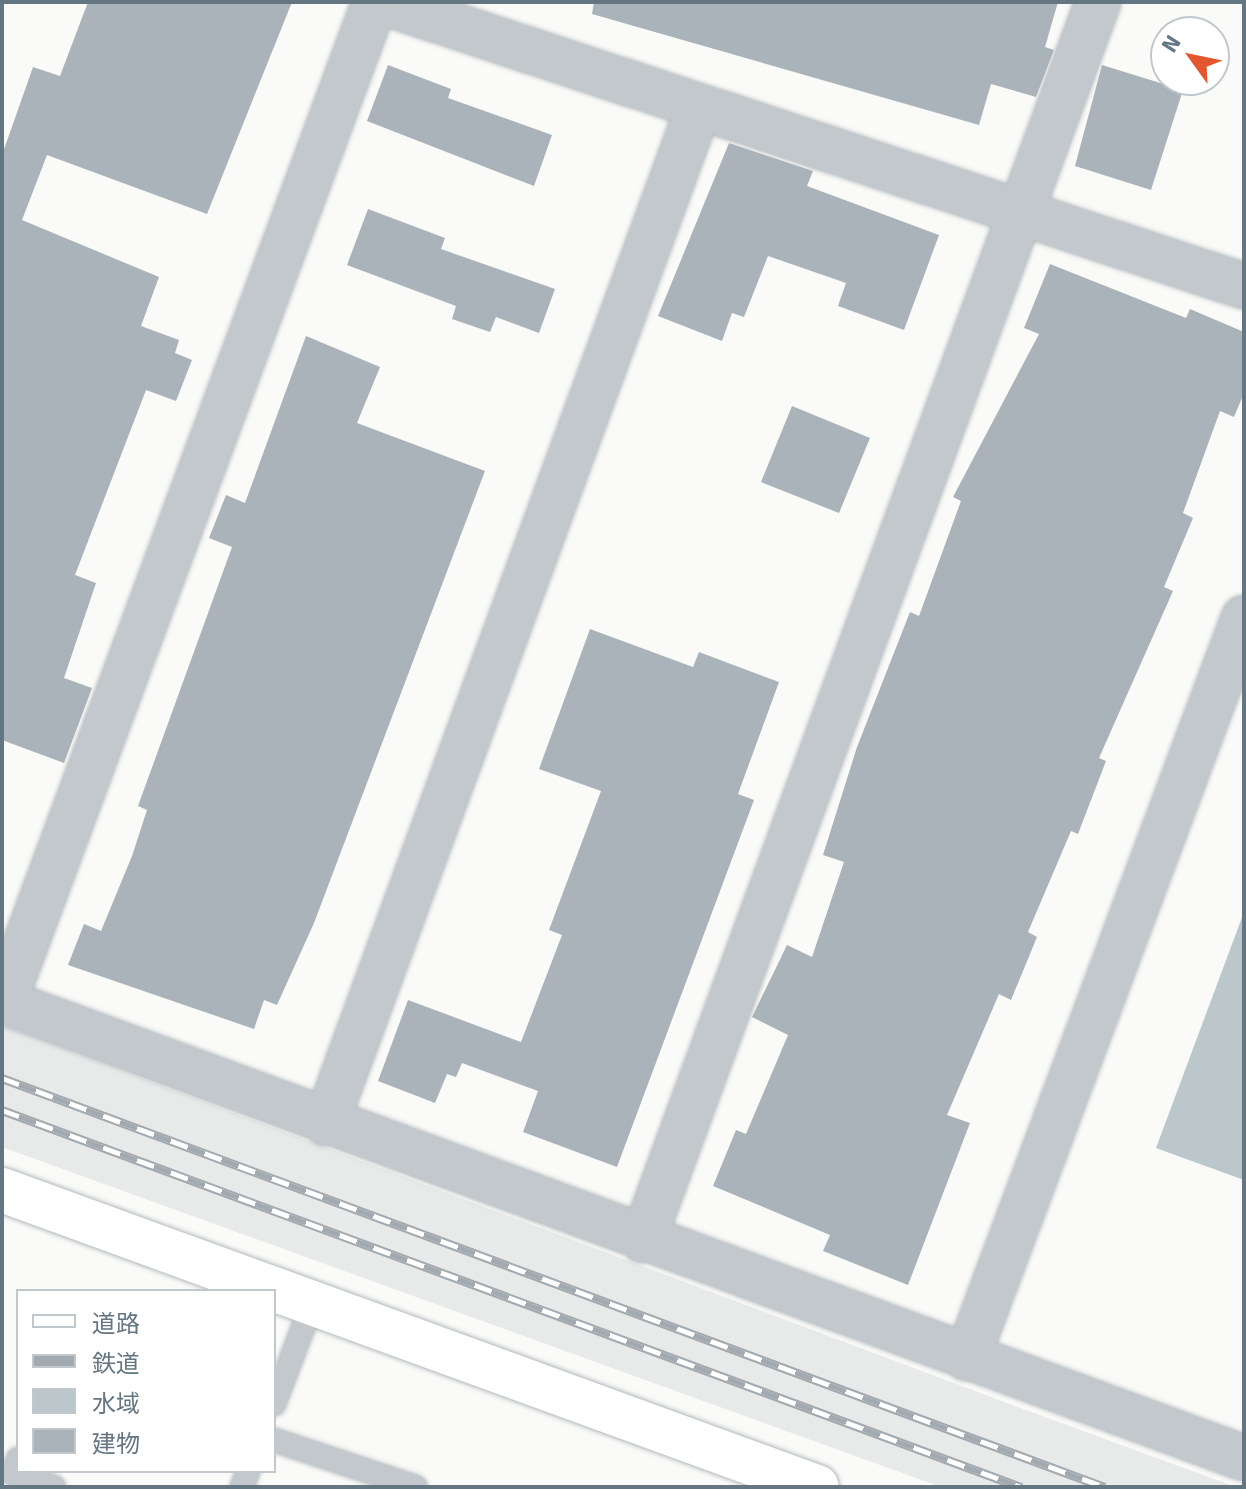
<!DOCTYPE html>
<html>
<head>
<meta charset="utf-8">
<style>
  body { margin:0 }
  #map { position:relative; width:1246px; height:1489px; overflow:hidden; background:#fafaf8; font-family:Signika,"Noto Sans JP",sans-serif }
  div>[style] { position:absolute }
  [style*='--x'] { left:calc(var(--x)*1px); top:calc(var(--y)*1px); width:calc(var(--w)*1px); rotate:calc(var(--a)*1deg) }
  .built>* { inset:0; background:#e8e9e9 }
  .water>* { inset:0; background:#bbc7cb }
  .building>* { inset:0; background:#aab3b9 }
  .roads { filter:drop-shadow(0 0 2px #b3babf) drop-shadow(0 0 2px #b3babf) }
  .lane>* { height:22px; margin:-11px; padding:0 11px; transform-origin:11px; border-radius:11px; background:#c3c8cc }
  .street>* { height:44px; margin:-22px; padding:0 22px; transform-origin:22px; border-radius:22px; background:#c3c8cc }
  .secondary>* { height:44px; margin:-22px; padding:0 22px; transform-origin:22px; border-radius:22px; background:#fff }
  .rail>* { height:9px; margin-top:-4.5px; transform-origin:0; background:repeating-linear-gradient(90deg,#fff 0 18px,#a2aab0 0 36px); box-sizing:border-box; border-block:2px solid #a2aab0 }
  span { translate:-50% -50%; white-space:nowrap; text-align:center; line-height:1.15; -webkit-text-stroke:8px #fff; paint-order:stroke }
  .frame { position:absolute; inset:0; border:4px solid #657683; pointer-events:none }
  .legend { position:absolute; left:16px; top:1289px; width:260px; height:184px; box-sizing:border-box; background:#fff; border:2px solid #c1c8cd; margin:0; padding:10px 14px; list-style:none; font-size:24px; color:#657683 }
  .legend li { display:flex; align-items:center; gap:16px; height:40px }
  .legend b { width:40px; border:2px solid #c1c8cd }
  .north { position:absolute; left:1150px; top:16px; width:80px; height:80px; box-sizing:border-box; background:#fff; border:2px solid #c1c8cd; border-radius:50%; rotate:303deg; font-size:22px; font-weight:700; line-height:32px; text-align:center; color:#657683 }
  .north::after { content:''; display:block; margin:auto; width:28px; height:36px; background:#e4572e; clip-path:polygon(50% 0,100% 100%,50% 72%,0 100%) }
</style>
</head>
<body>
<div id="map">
  <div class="built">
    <div style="clip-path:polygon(2px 1026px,1018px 1407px,1236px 1487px,941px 1487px,2px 1147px)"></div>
  </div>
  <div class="water">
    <div style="clip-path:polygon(1244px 912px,1244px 1180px,1156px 1148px)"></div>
  </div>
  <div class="building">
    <div style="clip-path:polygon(88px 2px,292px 2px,207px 214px,47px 155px,22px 220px,159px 277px,141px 326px,179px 340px,175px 353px,192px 360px,176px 401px,146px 390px,75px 575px,96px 583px,64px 678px,92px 688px,64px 763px,2px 740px,2px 155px,33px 67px,60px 76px)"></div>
    <div style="clip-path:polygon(594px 2px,1058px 2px,1045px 47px,1054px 50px,1036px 97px,991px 84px,979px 125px,592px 14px)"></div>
    <div style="clip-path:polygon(388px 65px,451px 89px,448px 98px,552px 135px,534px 186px,367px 121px)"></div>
    <div style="clip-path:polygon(1102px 65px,1183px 90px,1151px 190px,1075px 166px)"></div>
    <div style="clip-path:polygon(729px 143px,813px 171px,807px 186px,939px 235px,904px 330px,838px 306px,846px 283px,768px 256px,744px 317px,732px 313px,722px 341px,658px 316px)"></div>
    <div style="clip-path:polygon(368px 209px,445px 238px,441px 249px,555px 289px,539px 333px,496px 317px,490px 332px,452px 319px,456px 306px,347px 265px)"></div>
    <div style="clip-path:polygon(1050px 264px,1186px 318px,1190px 309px,1244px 332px,1244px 393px,1234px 417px,1220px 411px,1183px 513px,1193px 518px,1164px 587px,1173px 591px,1099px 758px,1106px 761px,1078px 834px,1071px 831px,1028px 932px,1037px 937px,1011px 1000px,999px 994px,947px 1115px,970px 1123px,908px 1285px,823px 1251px,830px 1235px,713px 1186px,736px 1130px,746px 1134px,788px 1035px,752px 1017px,787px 945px,812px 957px,844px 862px,823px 855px,857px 747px,910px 612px,919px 616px,961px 501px,953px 497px,1039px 334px,1024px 328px)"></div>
    <div style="clip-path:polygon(306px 336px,380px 367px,357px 423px,485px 471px,314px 923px,277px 1005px,264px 1000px,254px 1029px,68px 965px,84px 924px,101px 931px,132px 856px,147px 810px,138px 806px,232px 547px,209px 538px,226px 495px,245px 503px)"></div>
    <div style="clip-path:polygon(792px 406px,870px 438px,839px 513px,761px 482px)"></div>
    <div style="clip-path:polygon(590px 629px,693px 667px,699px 652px,779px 682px,738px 794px,754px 800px,617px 1167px,523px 1132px,538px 1091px,462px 1063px,456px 1077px,447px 1074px,435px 1103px,378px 1081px,408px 1000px,521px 1042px,562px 935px,549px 930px,601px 791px,539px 769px)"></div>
  </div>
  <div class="roads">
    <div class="lane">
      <div style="--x:274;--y:1404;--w:107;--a:-69.2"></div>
      <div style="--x:274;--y:1440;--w:149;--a:18.4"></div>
      <div style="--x:18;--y:1459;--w:15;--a:113"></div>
      <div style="--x:12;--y:1473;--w:44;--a:18.4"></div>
      <div style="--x:242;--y:1487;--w:17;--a:-69"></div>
    </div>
    <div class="street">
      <div style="--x:383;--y:2;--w:907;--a:18.26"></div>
      <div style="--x:2;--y:1001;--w:1323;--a:20.2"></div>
      <div style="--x:4;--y:1002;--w:1067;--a:-69.65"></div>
      <div style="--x:326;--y:1123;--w:1082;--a:-69.84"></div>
      <div style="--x:643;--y:1240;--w:1319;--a:-69.82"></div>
      <div style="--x:967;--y:1358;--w:790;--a:-69.48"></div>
    </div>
    <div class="secondary">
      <div style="--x:2;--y:1190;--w:867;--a:20.02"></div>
    </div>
  </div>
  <div class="rail">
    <div style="--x:2;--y:1078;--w:1176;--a:20.35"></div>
    <div style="--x:2;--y:1110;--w:1087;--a:20.3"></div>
  </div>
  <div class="frame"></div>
  <ul class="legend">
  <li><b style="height:10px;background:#fff"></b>道路</li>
  <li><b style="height:10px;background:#a2aab0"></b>鉄道</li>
  <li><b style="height:22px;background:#bbc7cb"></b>水域</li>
  <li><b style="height:22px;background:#aab3b9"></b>建物</li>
  </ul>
  <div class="north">N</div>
</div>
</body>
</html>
